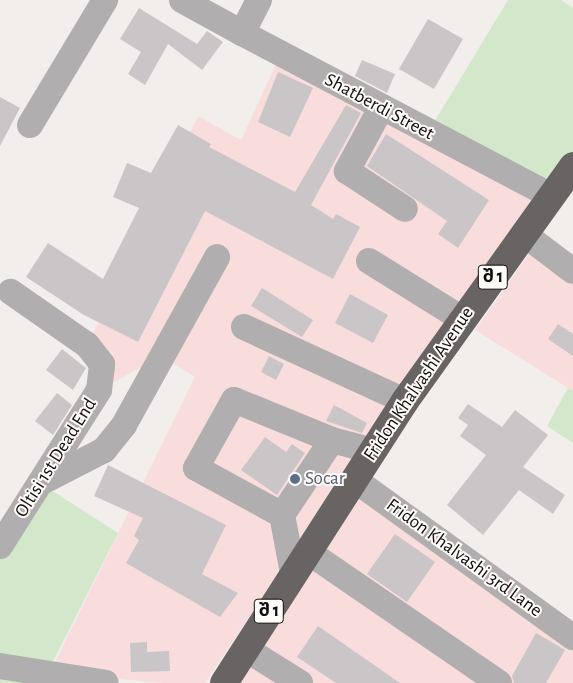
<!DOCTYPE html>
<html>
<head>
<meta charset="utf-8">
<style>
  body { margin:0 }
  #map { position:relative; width:573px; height:683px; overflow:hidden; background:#f1eeeb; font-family:"Alegreya Sans","Noto Sans Georgian",sans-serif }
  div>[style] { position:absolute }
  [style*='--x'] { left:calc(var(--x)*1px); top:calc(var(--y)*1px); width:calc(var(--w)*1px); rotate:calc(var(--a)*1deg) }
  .commercial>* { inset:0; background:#f8dddc }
  .green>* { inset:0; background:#d3e8cb }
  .building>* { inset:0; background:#cac6c8 }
  .minor>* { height:26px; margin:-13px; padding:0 13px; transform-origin:13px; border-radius:13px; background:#b0aeae }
  .highway>* { height:28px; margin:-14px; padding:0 14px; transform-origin:14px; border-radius:14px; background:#696464 }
  .dots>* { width:14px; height:14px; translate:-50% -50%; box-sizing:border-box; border:2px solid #fffbf8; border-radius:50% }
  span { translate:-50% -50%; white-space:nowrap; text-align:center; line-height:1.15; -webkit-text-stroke:4px #fffbf8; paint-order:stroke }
  .shield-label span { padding:1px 4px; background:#fffbf8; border:1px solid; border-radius:4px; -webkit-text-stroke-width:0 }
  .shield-label { font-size:18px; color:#0f0e0d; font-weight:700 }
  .street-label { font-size:19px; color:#0f0e0d }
  .service-label { font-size:19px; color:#4e5e75 }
  .left { translate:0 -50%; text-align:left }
</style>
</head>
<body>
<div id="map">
  <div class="commercial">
    <div style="clip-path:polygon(281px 54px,539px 199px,451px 314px,205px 683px,162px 683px,50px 672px,195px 377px,162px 356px,99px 390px,87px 345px,198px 116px,241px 140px)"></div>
    <div style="clip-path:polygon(531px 251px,573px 278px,573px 391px,475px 330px)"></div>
    <div style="clip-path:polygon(358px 491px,573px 637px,573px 683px,239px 683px)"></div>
  </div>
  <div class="green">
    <div style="clip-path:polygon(508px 0,561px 0,573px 8px,573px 153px,548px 188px,427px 134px)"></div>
    <div style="clip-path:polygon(568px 388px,573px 391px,573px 443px,547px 426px)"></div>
    <div style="clip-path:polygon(40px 483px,118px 533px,42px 683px,0 683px,0 546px)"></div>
  </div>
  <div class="building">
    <div style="clip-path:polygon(139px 8px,197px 44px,207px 31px,223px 42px,202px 70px,168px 44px,145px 85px,128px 74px,141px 52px,120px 39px)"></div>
    <div style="clip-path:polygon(428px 19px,463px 39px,434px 89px,399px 69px)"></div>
    <div style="clip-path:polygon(362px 60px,395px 74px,387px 93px,355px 76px)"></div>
    <div style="clip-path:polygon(278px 72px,313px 88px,290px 137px,258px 122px)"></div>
    <div style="clip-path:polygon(0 97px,20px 108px,0 146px)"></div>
    <div style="clip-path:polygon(346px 105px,361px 113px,311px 205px,333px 219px,336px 214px,360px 227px,333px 279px,205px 211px,138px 342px,84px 315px,26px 277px,48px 243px,103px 279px,139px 208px,113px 197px,127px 163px,151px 173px,178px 125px,211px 144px,209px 147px,295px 192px)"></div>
    <div style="clip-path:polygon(386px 134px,489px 200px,458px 248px,438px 234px,447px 221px,367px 166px)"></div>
    <div style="clip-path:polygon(262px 288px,313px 320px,302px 337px,251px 306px)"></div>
    <div style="clip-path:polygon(350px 294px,388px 315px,373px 343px,335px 323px)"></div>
    <div style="clip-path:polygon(558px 324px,573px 334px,573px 356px,548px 339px)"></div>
    <div style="clip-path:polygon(62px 349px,86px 368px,73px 390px,46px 370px)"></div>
    <div style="clip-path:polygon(269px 356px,284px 364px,276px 380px,261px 372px)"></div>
    <div style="clip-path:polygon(57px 393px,72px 405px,53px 435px,35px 421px)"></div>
    <div style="clip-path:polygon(468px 404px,502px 427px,515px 410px,548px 435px,523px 467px,565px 495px,553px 514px,519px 490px,483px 535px,447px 505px,486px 455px,460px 436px,468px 425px,458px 418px)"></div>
    <div style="clip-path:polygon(334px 405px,367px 423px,362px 433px,326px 421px)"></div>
    <div style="clip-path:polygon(265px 437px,286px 452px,292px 444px,305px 453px,277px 495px,241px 470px)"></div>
    <div style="clip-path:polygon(108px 465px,226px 525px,202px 574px,238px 593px,220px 617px,126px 563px,139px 540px,134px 536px,143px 518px,94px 496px)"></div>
    <div style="clip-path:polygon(395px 534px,435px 562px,407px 602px,367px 574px)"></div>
    <div style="clip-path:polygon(318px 626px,400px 683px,336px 683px,297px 657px)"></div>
    <div style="clip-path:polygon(536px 633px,565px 650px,546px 683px,514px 683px,512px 676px)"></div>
    <div style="clip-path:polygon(147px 642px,147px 652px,169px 651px,170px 671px,131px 672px,130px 643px)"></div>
  </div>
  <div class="minor">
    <div style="--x:182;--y:0;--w:68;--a:28.8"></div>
    <div style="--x:259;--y:0;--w:37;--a:117"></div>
    <div style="--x:242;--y:33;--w:349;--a:27.8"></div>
    <div style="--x:381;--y:108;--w:72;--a:118.4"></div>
    <div style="--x:347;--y:171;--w:69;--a:33.2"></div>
    <div style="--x:30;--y:125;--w:146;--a:-59"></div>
    <div style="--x:524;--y:234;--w:61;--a:37.1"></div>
    <div style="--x:369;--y:261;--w:110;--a:31.9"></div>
    <div style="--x:244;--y:327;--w:177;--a:24.7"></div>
    <div style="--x:355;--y:480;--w:269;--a:35.8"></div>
    <div style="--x:40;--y:483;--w:72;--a:-27.3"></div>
    <div style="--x:104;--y:450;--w:32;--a:-51"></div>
    <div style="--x:124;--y:425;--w:192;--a:-61"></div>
    <div style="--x:282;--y:515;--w:98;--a:-151.3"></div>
    <div style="--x:196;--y:468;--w:78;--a:-60.8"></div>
    <div style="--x:234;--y:400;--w:106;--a:22.2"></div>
    <div style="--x:332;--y:440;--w:42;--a:15"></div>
    <div style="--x:0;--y:546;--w:185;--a:-57.6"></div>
    <div style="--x:99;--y:390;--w:26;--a:-83"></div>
    <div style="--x:102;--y:364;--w:24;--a:-128"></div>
    <div style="--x:87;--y:345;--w:93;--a:-145.1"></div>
    <div style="--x:307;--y:551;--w:233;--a:34.5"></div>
    <div style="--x:293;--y:573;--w:59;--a:-100.7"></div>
    <div style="--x:282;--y:515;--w:90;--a:-56.3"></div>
    <div style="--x:246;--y:649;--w:64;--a:32.2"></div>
    <div style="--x:0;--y:666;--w:107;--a:9.1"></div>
  </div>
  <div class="highway">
    <div style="--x:224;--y:683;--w:335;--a:-57.3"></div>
    <div style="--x:405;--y:401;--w:289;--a:-54.4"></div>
  </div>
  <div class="dots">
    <div style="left:295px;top:479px;background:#5c6f8a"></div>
  </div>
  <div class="shield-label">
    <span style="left:493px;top:277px">შ 1</span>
    <span style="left:269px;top:611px">შ 1</span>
  </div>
  <div class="street-label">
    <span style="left:379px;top:107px;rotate:28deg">Shatberdi Street</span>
    <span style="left:419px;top:384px;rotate:-56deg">Fridon Khalvashi Avenue</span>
    <span style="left:56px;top:458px;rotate:-58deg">Oltisi 1st Dead End</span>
    <span style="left:464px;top:558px;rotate:36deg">Fridon Khalvashi 3rd Lane</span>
  </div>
  <div class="service-label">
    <span class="left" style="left:305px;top:479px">Socar</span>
  </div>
</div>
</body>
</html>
